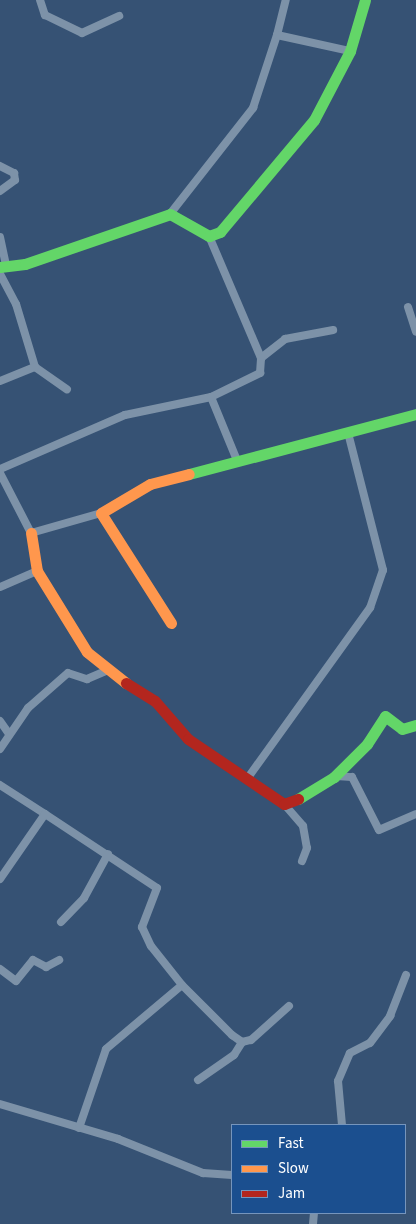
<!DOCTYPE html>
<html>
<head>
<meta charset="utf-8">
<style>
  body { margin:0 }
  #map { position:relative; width:416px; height:1224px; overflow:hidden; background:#365274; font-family:"Source Sans 3",sans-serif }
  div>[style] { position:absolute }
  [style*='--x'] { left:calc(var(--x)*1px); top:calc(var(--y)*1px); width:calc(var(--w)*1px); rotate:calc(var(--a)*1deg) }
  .street>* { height:8px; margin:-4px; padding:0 4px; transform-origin:4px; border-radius:4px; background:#7d92a8 }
  .fast>* { height:11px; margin:-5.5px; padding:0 5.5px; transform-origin:5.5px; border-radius:5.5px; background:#63d668 }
  .slow>* { height:11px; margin:-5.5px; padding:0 5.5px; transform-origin:5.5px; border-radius:5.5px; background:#ff974d }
  .jam>* { height:11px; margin:-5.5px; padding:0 5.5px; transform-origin:5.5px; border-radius:5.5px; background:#b3261e }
  span { translate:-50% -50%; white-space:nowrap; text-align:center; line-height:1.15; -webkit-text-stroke:4px #1b4f8f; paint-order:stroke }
  .legend { position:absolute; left:231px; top:1124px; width:175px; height:90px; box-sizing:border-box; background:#1b4f8f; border:1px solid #7695bc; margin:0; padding:6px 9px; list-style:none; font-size:15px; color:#fff }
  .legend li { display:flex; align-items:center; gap:10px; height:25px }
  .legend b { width:25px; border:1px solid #7695bc }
</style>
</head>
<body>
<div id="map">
  <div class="street">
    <div style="--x:40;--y:0;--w:16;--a:72"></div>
    <div style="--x:45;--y:15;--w:41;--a:25.9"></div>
    <div style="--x:82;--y:33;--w:41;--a:-24.7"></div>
    <div style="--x:277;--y:35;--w:36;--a:-76"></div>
    <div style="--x:0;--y:166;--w:16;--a:27"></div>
    <div style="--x:14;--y:173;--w:7;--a:82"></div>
    <div style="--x:15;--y:180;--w:19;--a:144"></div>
    <div style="--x:170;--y:214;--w:135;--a:-51.9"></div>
    <div style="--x:253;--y:108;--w:77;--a:-71.8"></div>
    <div style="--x:277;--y:35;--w:75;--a:12.4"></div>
    <div style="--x:209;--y:236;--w:133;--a:66.9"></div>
    <div style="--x:261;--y:358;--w:31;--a:-38"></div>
    <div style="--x:285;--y:339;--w:49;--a:-10.6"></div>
    <div style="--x:0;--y:237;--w:29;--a:78"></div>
    <div style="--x:0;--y:274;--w:34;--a:62"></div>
    <div style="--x:16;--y:304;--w:66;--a:73.2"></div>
    <div style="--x:35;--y:367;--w:39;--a:35"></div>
    <div style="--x:408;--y:307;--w:26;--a:72"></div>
    <div style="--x:0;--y:381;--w:38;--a:-22"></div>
    <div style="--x:211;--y:397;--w:66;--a:67.7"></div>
    <div style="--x:0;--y:469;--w:136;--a:-23.4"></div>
    <div style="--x:125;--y:415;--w:88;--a:-11.8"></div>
    <div style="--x:211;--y:397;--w:55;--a:-26.1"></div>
    <div style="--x:260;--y:373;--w:15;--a:-86"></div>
    <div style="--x:0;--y:473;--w:68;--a:62.7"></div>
    <div style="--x:31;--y:533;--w:73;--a:-15.9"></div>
    <div style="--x:0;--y:587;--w:40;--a:-23.4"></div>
    <div style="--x:0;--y:721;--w:16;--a:55"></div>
    <div style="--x:0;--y:749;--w:50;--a:-55.7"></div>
    <div style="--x:28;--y:708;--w:53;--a:-41.2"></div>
    <div style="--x:68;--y:673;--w:20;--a:18"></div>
    <div style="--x:87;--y:679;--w:21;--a:-23"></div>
    <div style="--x:336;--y:776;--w:16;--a:4"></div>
    <div style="--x:352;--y:777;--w:59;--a:63"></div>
    <div style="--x:379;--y:830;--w:40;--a:-23.4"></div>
    <div style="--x:247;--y:779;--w:211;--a:-54.3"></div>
    <div style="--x:370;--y:608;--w:40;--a:-71.1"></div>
    <div style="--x:383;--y:570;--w:141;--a:-104.3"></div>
    <div style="--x:0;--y:785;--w:54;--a:32.8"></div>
    <div style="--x:45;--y:814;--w:79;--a:124.7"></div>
    <div style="--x:284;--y:804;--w:29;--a:49"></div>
    <div style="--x:303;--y:826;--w:22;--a:80"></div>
    <div style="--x:307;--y:848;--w:14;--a:111"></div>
    <div style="--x:45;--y:814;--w:134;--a:33.5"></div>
    <div style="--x:157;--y:888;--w:42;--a:111"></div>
    <div style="--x:142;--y:927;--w:21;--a:65"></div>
    <div style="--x:151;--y:946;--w:50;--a:51.5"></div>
    <div style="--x:182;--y:985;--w:71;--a:45"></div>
    <div style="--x:232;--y:1035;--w:12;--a:35"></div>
    <div style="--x:242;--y:1042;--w:9;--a:-13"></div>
    <div style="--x:251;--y:1040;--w:51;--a:-41.8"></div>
    <div style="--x:61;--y:922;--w:33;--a:-46"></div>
    <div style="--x:84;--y:898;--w:50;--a:-61.4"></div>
    <div style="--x:0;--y:969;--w:20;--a:37"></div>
    <div style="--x:16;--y:981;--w:27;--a:-51"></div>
    <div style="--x:33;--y:960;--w:15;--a:28"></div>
    <div style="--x:46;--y:967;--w:15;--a:-28"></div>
    <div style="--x:198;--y:1080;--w:44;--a:-34.8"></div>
    <div style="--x:234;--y:1055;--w:15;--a:-58"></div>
    <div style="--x:0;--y:1104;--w:123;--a:16.5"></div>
    <div style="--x:118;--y:1139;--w:92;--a:21.8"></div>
    <div style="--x:203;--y:1173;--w:29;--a:4"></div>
    <div style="--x:342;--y:1125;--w:44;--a:-95.2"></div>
    <div style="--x:338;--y:1081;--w:30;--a:-67"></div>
    <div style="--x:350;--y:1053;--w:22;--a:-27"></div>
    <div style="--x:370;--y:1043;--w:34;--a:-53"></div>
    <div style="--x:390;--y:1016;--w:44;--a:-68.7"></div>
    <div style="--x:79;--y:1128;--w:83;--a:-71.1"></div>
    <div style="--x:106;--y:1049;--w:99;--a:-40.1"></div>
    <div style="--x:313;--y:1224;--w:11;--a:-85"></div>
  </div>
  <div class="fast">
    <div style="--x:0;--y:267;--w:25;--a:-7"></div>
    <div style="--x:25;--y:264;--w:153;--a:-19"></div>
    <div style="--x:170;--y:214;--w:45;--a:29.4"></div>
    <div style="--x:209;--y:236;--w:12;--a:-20"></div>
    <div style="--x:220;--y:232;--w:146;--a:-50"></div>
    <div style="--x:314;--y:120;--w:78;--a:-62.4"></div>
    <div style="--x:350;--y:51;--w:53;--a:-73.6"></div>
    <div style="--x:189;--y:474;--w:235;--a:-14.8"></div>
    <div style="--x:298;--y:799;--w:42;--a:-31.4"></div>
    <div style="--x:334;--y:777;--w:47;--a:-45"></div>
    <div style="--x:367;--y:744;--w:33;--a:-57"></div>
    <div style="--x:385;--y:716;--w:21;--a:37"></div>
    <div style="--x:402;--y:729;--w:15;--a:-16"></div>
  </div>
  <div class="slow">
    <div style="--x:31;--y:533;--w:38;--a:81"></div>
    <div style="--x:37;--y:571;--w:95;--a:58.3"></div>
    <div style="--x:87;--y:652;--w:50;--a:38.5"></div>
    <div style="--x:171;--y:623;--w:130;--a:-122.5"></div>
    <div style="--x:101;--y:513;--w:57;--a:-30.6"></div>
    <div style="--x:150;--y:484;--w:40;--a:-14.4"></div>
  </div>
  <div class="jam">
    <div style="--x:126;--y:683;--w:34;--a:32"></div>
    <div style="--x:155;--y:701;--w:50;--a:49"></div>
    <div style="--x:188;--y:739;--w:116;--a:34.1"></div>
    <div style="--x:284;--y:804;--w:15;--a:-20"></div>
  </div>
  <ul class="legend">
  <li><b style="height:6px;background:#63d668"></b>Fast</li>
  <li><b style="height:6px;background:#ff974d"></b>Slow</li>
  <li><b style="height:6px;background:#b3261e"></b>Jam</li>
  </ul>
</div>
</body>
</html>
